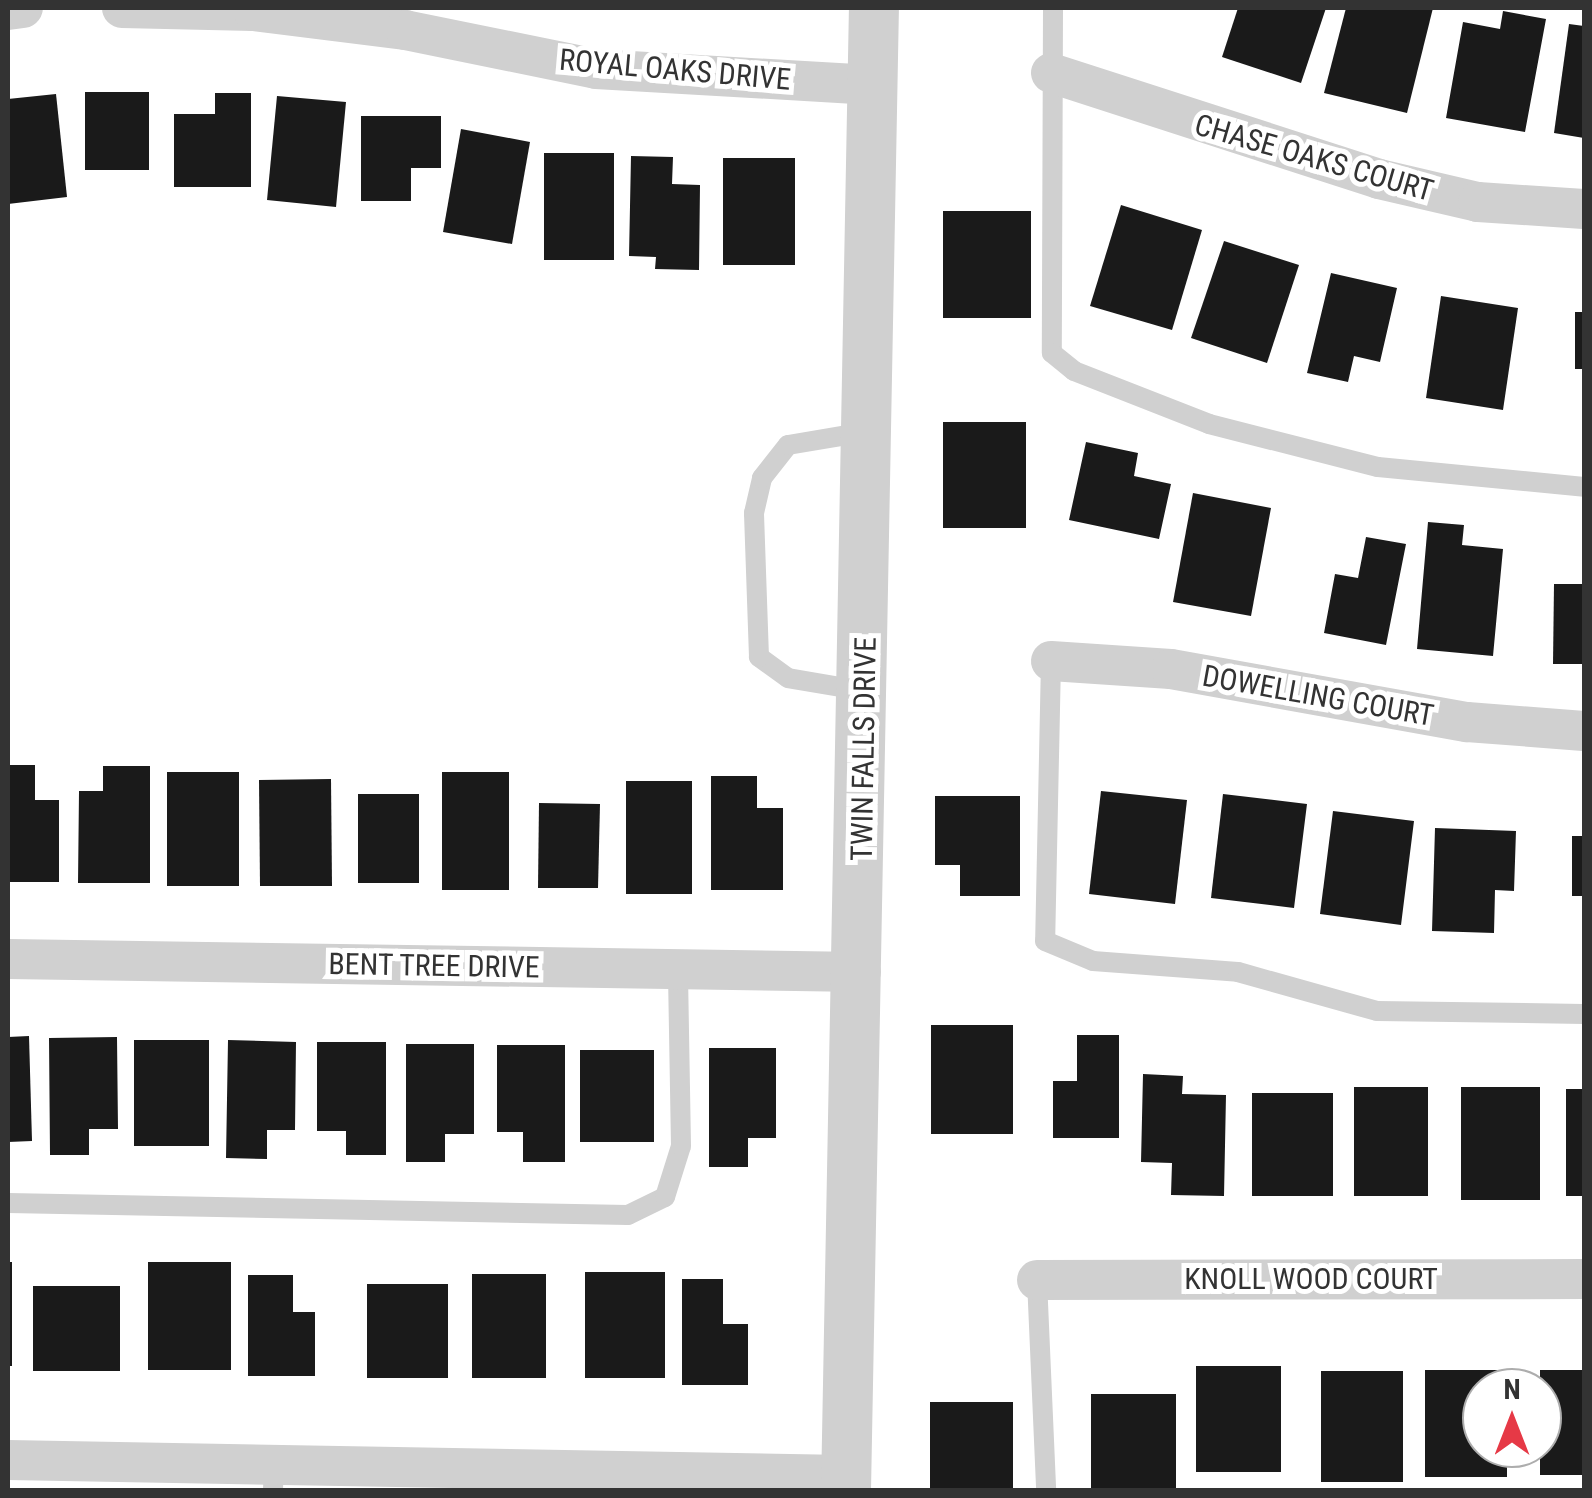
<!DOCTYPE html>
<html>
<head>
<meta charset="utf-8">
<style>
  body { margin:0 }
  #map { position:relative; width:1592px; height:1498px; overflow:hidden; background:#fff; font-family:"Roboto Condensed",sans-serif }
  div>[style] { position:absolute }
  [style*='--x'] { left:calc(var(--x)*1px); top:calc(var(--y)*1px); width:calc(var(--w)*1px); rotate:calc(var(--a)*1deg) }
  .building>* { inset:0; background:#1a1a1a }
  .service>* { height:20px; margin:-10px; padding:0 10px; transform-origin:10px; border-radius:10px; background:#d0d0d0 }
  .minor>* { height:40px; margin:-20px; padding:0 20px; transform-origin:20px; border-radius:20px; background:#d0d0d0 }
  .tertiary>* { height:50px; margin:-25px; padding:0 25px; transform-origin:25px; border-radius:25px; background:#d0d0d0 }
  span { translate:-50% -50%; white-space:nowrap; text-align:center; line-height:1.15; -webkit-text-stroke:10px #fff; paint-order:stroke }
  .street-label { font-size:30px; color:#333 }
  .frame { position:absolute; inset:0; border:10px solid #333; pointer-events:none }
  .north { position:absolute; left:1462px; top:1368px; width:100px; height:100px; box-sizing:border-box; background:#fff; border:2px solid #adadad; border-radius:50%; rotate:0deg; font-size:28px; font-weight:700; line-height:40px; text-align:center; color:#333 }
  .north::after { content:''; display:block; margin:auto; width:35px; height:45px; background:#e63946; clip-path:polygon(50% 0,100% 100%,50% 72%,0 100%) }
</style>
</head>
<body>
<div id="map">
  <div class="building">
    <div style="clip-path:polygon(1238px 8px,1326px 8px,1301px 83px,1222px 57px)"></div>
    <div style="clip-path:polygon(1346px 8px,1433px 8px,1407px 113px,1324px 93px)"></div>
    <div style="clip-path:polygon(1503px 11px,1546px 19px,1525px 132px,1446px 118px,1463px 22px,1500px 29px)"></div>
    <div style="clip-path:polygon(1569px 24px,1584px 26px,1584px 138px,1554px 133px)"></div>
    <div style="clip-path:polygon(85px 92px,149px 92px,149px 170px,85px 170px)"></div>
    <div style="clip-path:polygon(215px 93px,251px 93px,251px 187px,174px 187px,174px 114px,215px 114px)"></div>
    <div style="clip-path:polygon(56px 94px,67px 197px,8px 204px,8px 99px)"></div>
    <div style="clip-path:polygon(277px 96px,346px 102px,336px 207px,267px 200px)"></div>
    <div style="clip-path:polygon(361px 116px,441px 116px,441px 168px,411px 168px,411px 201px,361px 201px)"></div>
    <div style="clip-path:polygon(461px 129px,530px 142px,512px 244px,443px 232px)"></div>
    <div style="clip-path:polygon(544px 153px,614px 153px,614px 260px,544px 260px)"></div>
    <div style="clip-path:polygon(631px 156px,673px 157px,672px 184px,700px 185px,699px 270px,655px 269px,656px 257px,629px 256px)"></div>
    <div style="clip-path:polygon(723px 158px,795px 158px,795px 265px,723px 265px)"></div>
    <div style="clip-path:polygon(1121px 205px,1202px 230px,1172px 330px,1090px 306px)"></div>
    <div style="clip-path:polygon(943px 211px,1031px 211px,1031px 318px,943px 318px)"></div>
    <div style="clip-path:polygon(1224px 241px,1299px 265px,1267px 363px,1191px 338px)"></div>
    <div style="clip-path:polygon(1331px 273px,1397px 288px,1380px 362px,1354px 356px,1348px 382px,1307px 373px)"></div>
    <div style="clip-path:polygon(1441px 296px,1518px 308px,1503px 410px,1426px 398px)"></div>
    <div style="clip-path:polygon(1575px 312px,1584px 312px,1584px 369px,1575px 369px)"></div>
    <div style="clip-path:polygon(943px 422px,1026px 422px,1026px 528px,943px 528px)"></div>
    <div style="clip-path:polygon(1086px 442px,1138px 453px,1134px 476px,1171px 484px,1159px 539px,1069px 520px)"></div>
    <div style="clip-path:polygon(1193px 493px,1271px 508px,1251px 616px,1173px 602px)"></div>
    <div style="clip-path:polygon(1428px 522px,1464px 525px,1462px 545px,1503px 549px,1493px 656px,1417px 649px)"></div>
    <div style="clip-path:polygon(1366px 537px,1406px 544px,1386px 645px,1324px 633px,1335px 574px,1358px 578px)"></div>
    <div style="clip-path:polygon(1554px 584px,1584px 584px,1584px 664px,1553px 664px)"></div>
    <div style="clip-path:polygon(8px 765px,35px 765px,35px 800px,59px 800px,59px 882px,8px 882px)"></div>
    <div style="clip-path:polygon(103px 766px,150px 766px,150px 883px,78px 883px,79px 791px,103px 791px)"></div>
    <div style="clip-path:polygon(167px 772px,239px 772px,239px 886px,167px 886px)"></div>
    <div style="clip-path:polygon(442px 772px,509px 772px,509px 890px,442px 890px)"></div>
    <div style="clip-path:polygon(711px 776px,757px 776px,757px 808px,783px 808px,783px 890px,711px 890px)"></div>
    <div style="clip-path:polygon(331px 779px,332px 886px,260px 886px,259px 780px)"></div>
    <div style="clip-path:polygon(626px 781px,692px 781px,692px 894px,626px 894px)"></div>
    <div style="clip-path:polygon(1101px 791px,1187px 800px,1175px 904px,1089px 894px)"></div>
    <div style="clip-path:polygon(358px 794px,419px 794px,419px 883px,358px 883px)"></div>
    <div style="clip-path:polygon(1223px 794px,1307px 804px,1294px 908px,1211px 898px)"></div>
    <div style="clip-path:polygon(935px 796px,1020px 796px,1020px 896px,960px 896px,960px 865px,935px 865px)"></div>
    <div style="clip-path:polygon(539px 803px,600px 804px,598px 888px,538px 888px)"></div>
    <div style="clip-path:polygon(1333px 811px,1414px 821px,1401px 925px,1320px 914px)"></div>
    <div style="clip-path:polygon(1435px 828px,1516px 831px,1514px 891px,1495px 890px,1494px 933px,1432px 931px)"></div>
    <div style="clip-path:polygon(1572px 836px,1584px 836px,1584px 896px,1572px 896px)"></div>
    <div style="clip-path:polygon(931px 1025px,1013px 1025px,1013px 1134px,931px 1134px)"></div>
    <div style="clip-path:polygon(1077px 1035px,1119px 1035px,1119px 1138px,1053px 1138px,1053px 1081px,1077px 1081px)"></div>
    <div style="clip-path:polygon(29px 1036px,32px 1141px,8px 1142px,8px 1037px)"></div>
    <div style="clip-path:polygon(117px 1037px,118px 1129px,89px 1129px,89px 1155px,50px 1155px,49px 1038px)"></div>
    <div style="clip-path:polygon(134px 1040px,209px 1040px,209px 1146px,134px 1146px)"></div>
    <div style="clip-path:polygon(228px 1040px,296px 1042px,295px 1130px,267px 1130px,267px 1159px,226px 1158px)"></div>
    <div style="clip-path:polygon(317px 1042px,386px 1042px,386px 1155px,346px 1155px,346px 1131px,317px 1131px)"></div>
    <div style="clip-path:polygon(406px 1044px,474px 1044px,474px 1134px,445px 1134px,445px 1162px,406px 1162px)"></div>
    <div style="clip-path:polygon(497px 1045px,565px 1045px,565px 1162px,523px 1162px,523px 1132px,497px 1132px)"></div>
    <div style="clip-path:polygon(709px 1048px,776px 1048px,776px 1138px,748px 1138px,748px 1167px,709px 1167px)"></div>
    <div style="clip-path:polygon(580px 1050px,654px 1050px,654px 1142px,580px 1142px)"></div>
    <div style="clip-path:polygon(1143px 1074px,1183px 1076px,1182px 1094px,1226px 1095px,1224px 1196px,1171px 1195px,1172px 1163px,1141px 1162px)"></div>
    <div style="clip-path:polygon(1354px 1087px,1428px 1087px,1428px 1196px,1354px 1196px)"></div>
    <div style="clip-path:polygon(1461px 1087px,1540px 1087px,1540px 1200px,1461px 1200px)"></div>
    <div style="clip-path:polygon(1566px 1089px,1584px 1089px,1584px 1196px,1566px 1196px)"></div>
    <div style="clip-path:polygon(1252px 1093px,1333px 1093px,1333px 1196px,1252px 1196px)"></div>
    <div style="clip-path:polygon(8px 1262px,12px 1262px,12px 1366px,8px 1366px)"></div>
    <div style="clip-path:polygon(148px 1262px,231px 1262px,231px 1370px,148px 1370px)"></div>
    <div style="clip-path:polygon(585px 1272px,665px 1272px,665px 1378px,585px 1378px)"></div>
    <div style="clip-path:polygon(472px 1274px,546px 1274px,546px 1378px,472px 1378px)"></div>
    <div style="clip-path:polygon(248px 1275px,293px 1275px,293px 1312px,315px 1312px,315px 1376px,248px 1376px)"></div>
    <div style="clip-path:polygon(682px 1279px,723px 1279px,723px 1324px,748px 1324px,748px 1385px,682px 1385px)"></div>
    <div style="clip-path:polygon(367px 1284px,448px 1284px,448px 1378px,367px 1378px)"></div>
    <div style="clip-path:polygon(33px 1286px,120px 1286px,120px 1371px,33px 1371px)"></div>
    <div style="clip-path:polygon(1196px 1366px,1281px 1366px,1281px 1472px,1196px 1472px)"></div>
    <div style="clip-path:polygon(1425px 1370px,1507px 1370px,1507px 1388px,1482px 1388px,1482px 1448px,1507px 1448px,1507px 1477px,1425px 1477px)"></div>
    <div style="clip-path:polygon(1540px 1370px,1584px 1370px,1584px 1475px,1540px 1475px)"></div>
    <div style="clip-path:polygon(1321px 1371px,1403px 1371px,1403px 1482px,1321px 1482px)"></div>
    <div style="clip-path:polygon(1091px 1394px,1176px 1394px,1176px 1490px,1091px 1490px)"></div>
    <div style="clip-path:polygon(930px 1402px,1013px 1402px,1013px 1490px,930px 1490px)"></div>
  </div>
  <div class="service">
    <div style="--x:1053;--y:8;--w:345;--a:90.2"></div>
    <div style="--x:1052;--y:353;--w:28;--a:39"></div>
    <div style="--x:1074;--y:371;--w:145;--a:21.4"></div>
    <div style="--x:1209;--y:424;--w:174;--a:14.3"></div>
    <div style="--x:1378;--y:467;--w:207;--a:5.5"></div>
    <div style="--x:1051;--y:661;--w:280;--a:91.2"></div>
    <div style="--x:1045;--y:941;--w:52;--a:22.6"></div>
    <div style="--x:1093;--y:961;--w:145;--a:4.3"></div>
    <div style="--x:1238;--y:972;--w:144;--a:15.7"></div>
    <div style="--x:1377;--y:1011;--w:207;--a:0.8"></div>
    <div style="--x:864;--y:691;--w:77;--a:-170.3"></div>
    <div style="--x:788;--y:678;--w:36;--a:-144"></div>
    <div style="--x:759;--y:657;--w:144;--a:-92"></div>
    <div style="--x:754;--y:513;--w:36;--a:-77"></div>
    <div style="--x:762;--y:478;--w:42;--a:-51.8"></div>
    <div style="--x:788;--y:445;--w:79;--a:-9.5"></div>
    <div style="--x:8;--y:1203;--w:620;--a:1.11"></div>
    <div style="--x:628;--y:1215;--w:41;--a:-25.9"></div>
    <div style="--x:665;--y:1197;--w:53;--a:-72.6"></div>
    <div style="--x:681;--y:1146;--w:177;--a:-91"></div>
    <div style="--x:1037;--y:1280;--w:210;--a:87.5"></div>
    <div style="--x:273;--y:1490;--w:25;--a:-88"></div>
  </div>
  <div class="minor">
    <div style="--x:122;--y:8;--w:131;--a:1.3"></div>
    <div style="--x:253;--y:11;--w:153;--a:7.1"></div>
    <div style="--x:405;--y:30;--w:195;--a:11.5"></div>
    <div style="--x:596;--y:69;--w:277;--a:3.3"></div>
    <div style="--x:8;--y:10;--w:15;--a:-8"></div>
    <div style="--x:1051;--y:73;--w:345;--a:17.9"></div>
    <div style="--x:1379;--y:179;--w:102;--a:13.1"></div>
    <div style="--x:1478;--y:202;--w:106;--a:3.8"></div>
    <div style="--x:1051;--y:661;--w:120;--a:3.8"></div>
    <div style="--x:1171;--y:669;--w:301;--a:10.2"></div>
    <div style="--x:1467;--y:722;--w:117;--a:4.4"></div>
    <div style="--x:8;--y:959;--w:853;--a:0.87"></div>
    <div style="--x:1037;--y:1280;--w:547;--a:-0.1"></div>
    <div style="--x:8;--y:1460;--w:838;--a:1.03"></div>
  </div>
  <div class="tertiary">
    <div style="--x:846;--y:1490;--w:1482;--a:-88.92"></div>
  </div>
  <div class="street-label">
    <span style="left:675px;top:70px;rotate:5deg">ROYAL OAKS DRIVE</span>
    <span style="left:1314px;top:158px;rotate:16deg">CHASE OAKS COURT</span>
    <span style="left:1318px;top:696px;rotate:10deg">DOWELLING COURT</span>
    <span style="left:864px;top:749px;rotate:-89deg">TWIN FALLS DRIVE</span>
    <span style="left:434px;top:966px;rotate:1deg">BENT TREE DRIVE</span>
    <span style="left:1311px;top:1279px">KNOLL WOOD COURT</span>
  </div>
  <div class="frame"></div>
  <div class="north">N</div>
</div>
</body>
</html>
